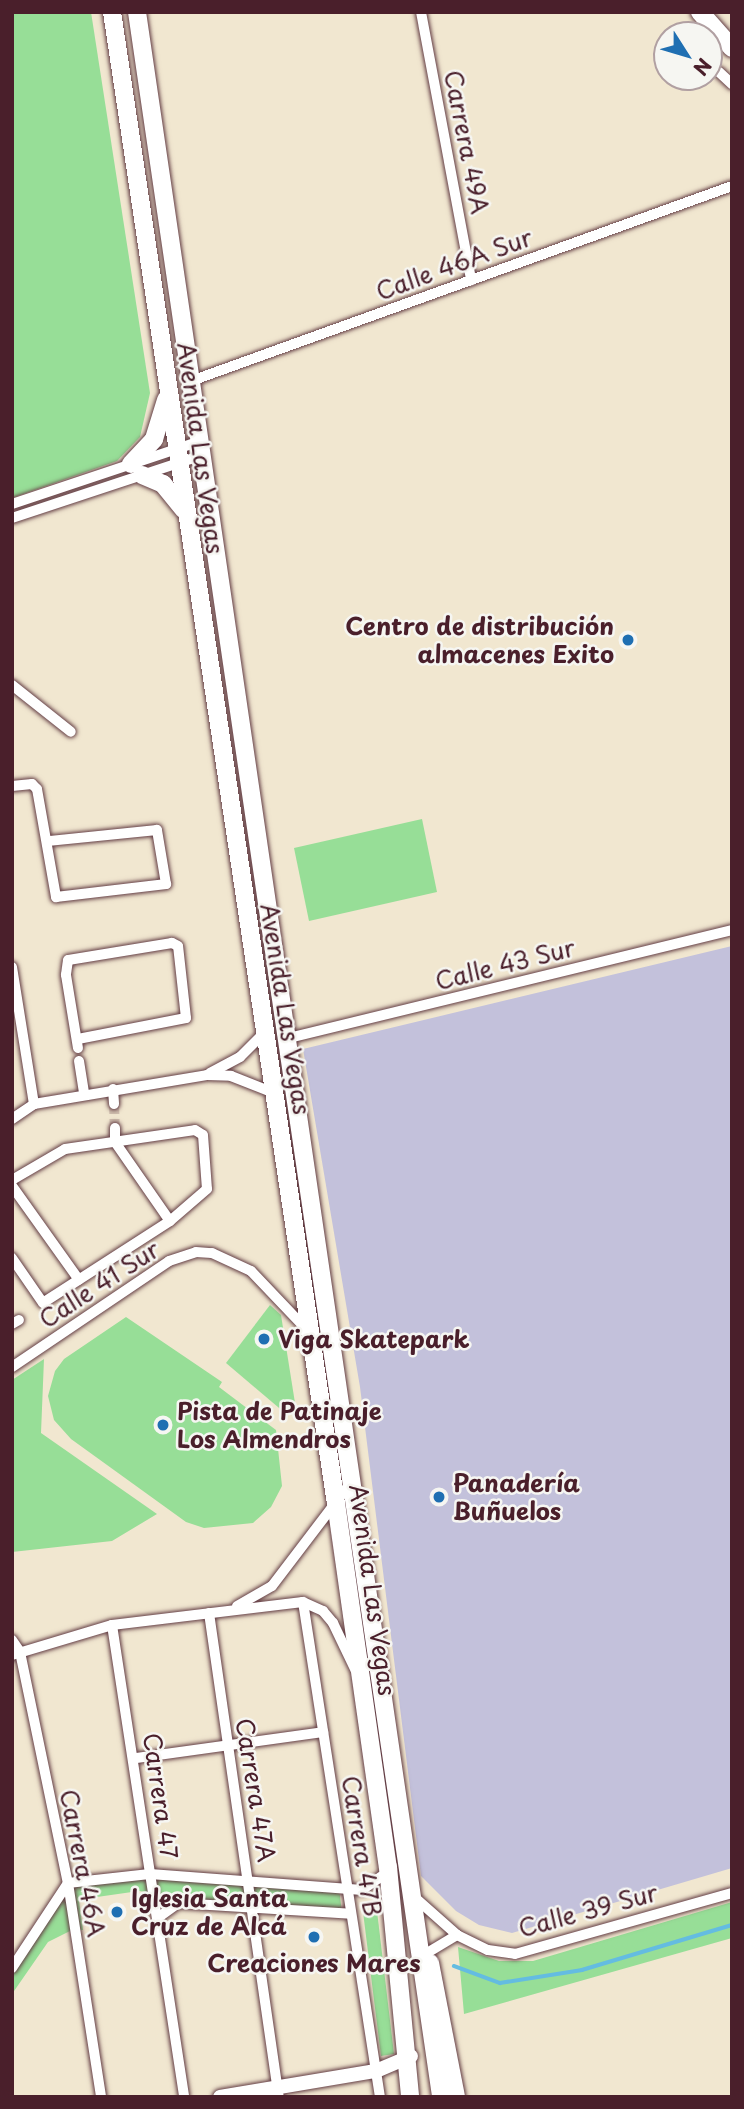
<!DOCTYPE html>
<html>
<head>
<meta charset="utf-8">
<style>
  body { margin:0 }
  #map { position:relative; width:744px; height:2109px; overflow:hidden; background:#f1e7d0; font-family:"Playpen Sans",sans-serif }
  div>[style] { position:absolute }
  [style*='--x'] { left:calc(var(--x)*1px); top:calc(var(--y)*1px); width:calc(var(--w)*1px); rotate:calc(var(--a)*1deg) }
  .industrial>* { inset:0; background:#c3c1db }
  .green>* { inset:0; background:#97de97 }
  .stream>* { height:3.5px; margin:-1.75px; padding:0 1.75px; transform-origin:1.75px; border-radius:1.75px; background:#64bce1 }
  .minor-tunnel>* { height:10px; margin-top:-5px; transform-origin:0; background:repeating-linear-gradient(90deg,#d0bfaf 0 10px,transparent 0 15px) }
  .roads { filter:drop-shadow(0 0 2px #633d44) drop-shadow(0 0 2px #633d44) }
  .minor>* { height:10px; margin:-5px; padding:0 5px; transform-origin:5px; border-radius:5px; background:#fff }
  .tertiary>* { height:14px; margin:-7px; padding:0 7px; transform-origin:7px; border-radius:7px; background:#fff }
  .primary>* { height:18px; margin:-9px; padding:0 9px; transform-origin:9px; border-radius:9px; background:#fff }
  .trunk>* { height:18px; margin:-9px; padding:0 9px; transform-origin:9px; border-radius:9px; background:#fff }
  .dots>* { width:19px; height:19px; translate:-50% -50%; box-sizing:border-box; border:4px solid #f6f6f2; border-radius:50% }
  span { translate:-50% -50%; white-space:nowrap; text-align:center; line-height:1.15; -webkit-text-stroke:5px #f6f6f2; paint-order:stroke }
  .street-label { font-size:24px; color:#4a1f2b }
  .poi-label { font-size:24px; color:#4a1f2b; font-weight:700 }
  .right { translate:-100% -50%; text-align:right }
  .left { translate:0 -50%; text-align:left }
  .frame { position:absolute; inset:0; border:14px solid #4a1f2b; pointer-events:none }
  .north { position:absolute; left:653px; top:21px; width:70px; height:70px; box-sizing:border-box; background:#f6f6f2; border:2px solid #b1a0a2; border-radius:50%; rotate:127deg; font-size:19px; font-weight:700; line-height:28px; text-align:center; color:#4a1f2b }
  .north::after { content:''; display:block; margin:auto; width:24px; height:32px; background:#1f6fb2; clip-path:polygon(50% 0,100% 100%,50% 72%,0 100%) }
</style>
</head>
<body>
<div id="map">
  <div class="industrial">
    <div style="clip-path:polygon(732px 946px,732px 1868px,512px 1933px,479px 1925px,456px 1911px,421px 1876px,360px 1387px,303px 1049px)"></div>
  </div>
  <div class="green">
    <div style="clip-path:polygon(12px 12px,91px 12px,150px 393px,140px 437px,117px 461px,12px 498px)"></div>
    <div style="clip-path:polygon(422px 819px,437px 892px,309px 921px,294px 848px)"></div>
    <div style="clip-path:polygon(270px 1305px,281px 1315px,295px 1403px,285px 1413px,226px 1363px)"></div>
    <div style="clip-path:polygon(126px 1317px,222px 1382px,219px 1387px,276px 1430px,282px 1486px,271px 1507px,253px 1523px,204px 1528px,186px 1522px,71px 1439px,54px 1420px,48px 1396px,55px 1371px,64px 1359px)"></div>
    <div style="clip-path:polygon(44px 1359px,41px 1433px,157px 1514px,112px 1541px,12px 1552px,12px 1380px)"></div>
    <div style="clip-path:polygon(150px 1874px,339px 1888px,342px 1913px,264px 1908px,139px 1891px,83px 1899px,79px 1901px,83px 1930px,70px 1931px,48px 1942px,12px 1994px,12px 1968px,69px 1884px)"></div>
    <div style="clip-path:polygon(732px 1902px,732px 1938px,464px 2014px,458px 1947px,499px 1961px,533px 1961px)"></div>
    <div style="clip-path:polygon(377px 1911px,394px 2054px,381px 2056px,363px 1912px)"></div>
  </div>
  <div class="stream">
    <div style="--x:454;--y:1966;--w:49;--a:20.3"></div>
    <div style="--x:500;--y:1983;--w:83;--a:-9"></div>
    <div style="--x:582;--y:1970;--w:157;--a:-16.7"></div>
  </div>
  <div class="minor-tunnel">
    <div style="--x:114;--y:1104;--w:24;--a:88"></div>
  </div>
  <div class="roads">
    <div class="minor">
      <div style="--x:421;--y:12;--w:273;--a:79.4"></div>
      <div style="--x:719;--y:72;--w:18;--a:43"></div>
      <div style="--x:191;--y:381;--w:575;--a:-19.82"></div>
      <div style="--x:12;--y:504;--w:198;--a:-18.5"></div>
      <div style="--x:12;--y:518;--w:200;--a:-18.3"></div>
      <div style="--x:12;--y:685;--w:75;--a:38.5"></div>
      <div style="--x:12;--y:786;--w:20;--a:-6"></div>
      <div style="--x:32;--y:784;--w:7;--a:45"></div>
      <div style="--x:37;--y:789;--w:110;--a:80"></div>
      <div style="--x:56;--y:897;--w:111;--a:-6.7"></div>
      <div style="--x:166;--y:884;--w:55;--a:-99.5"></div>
      <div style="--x:157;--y:830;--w:110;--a:174.2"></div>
      <div style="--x:12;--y:967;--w:139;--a:80.9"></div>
      <div style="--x:289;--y:1038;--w:456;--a:-13.7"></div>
      <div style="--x:78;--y:1039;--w:110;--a:-11"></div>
      <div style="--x:186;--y:1018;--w:72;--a:-96.3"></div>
      <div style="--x:178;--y:946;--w:7;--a:-153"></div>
      <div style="--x:172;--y:943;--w:105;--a:170.7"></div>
      <div style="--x:68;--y:960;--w:15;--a:98"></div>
      <div style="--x:66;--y:975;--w:74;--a:80.7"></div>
      <div style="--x:79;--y:1061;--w:33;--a:81"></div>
      <div style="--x:210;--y:1073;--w:34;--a:-28"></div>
      <div style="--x:240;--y:1057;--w:35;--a:-45"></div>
      <div style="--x:113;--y:1089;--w:15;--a:86"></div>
      <div style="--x:12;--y:1119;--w:27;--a:-34"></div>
      <div style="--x:34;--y:1104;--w:175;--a:-9.5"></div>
      <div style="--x:207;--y:1075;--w:24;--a:2"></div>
      <div style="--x:231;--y:1076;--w:46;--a:21.6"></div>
      <div style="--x:115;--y:1128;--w:14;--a:90"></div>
      <div style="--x:115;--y:1142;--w:96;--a:55.2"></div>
      <div style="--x:12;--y:1180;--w:61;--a:-30.3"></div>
      <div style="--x:65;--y:1149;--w:131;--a:-8.3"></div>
      <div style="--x:195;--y:1130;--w:9;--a:32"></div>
      <div style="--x:203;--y:1135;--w:54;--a:85.8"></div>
      <div style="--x:207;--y:1189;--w:49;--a:139.1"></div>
      <div style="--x:170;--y:1221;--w:151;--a:147.2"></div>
      <div style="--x:43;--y:1303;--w:55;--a:-124.6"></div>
      <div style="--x:12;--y:1186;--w:115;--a:54.5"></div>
      <div style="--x:12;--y:1324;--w:8;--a:-30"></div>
      <div style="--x:12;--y:1367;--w:189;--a:-34"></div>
      <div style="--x:169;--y:1261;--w:28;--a:-18"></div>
      <div style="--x:196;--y:1252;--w:16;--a:4"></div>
      <div style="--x:212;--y:1253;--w:43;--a:24.8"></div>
      <div style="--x:251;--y:1271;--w:84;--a:46.4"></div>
      <div style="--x:303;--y:1602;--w:501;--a:81.16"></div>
      <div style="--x:237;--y:1606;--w:40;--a:-29.7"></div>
      <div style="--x:272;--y:1586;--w:132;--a:-52.7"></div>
      <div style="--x:209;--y:1613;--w:489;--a:81.8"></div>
      <div style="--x:112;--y:1625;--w:477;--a:81.3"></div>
      <div style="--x:12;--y:1640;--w:14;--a:56"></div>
      <div style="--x:20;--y:1652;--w:236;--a:78.3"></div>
      <div style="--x:68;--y:1883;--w:217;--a:81.2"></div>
      <div style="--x:12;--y:1655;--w:104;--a:-16.7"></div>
      <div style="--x:112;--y:1625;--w:192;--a:-6.9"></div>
      <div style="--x:303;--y:1602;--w:22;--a:24"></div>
      <div style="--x:323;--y:1611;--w:16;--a:50"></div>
      <div style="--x:333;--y:1623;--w:51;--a:64.4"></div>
      <div style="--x:136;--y:1758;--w:189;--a:-7.9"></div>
      <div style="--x:412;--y:1895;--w:60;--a:41.6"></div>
      <div style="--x:457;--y:1935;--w:34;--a:26"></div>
      <div style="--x:488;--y:1950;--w:27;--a:8"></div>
      <div style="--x:515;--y:1954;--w:225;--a:-15.7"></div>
      <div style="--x:159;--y:1917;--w:24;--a:-36"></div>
      <div style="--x:178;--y:1903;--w:173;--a:3.6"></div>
      <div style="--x:427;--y:1953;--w:35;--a:-31"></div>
      <div style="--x:12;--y:1968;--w:102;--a:-56.6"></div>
      <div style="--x:68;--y:1883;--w:82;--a:-6.3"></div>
      <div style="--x:150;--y:1874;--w:213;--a:4.3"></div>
      <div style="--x:362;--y:1890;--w:32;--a:-35"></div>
    </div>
    <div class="tertiary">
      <div style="--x:220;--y:2097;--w:158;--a:-9.5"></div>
      <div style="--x:376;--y:2071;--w:38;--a:-23"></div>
    </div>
    <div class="primary">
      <div style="--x:112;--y:12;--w:1508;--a:81.46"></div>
      <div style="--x:336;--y:1503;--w:368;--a:81.9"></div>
      <div style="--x:388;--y:1867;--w:231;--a:84.5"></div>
      <div style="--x:137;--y:12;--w:2107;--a:81.7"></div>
      <div style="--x:131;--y:464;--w:34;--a:-47"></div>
      <div style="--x:154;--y:439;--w:41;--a:-72.9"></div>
      <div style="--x:142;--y:475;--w:23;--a:23"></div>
      <div style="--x:163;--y:484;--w:33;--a:51"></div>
      <div style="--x:430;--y:1963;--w:136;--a:79"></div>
    </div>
    <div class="trunk">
      <div style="--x:700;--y:12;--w:48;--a:48.4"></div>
    </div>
  </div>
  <div class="dots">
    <div style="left:628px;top:640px;background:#1f6fb2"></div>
    <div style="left:264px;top:1339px;background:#1f6fb2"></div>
    <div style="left:163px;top:1425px;background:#1f6fb2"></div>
    <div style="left:439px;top:1497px;background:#1f6fb2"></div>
    <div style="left:117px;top:1912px;background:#1f6fb2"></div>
    <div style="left:314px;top:1937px;background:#1f6fb2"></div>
  </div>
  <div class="street-label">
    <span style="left:467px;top:142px;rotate:79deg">Carrera 49A</span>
    <span style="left:454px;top:264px;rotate:-20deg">Calle 46A Sur</span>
    <span style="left:201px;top:448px;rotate:82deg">Avenida Las Vegas</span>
    <span style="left:505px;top:964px;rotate:-14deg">Calle 43 Sur</span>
    <span style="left:286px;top:1009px;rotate:81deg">Avenida Las Vegas</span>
    <span style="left:99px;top:1284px;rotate:-33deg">Calle 41 Sur</span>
    <span style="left:373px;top:1590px;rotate:82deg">Avenida Las Vegas</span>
    <span style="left:256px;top:1790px;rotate:81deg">Carrera 47A</span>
    <span style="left:161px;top:1796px;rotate:82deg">Carrera 47</span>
    <span style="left:362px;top:1846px;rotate:81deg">Carrera 47B</span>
    <span style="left:83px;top:1863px;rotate:79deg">Carrera 46A</span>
    <span style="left:588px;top:1910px;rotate:-15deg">Calle 39 Sur</span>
  </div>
  <div class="poi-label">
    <span class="right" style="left:614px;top:640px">Centro de distribución<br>almacenes Exito</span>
    <span class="left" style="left:278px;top:1339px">Viga Skatepark</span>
    <span class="left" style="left:177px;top:1425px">Pista de Patinaje<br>Los Almendros</span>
    <span class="left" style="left:453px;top:1497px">Panadería<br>Buñuelos</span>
    <span class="left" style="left:131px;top:1912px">Iglesia Santa<br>Cruz de Alcá</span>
    <span style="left:314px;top:1963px">Creaciones Mares</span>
  </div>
  <div class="frame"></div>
  <div class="north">N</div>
</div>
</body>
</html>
